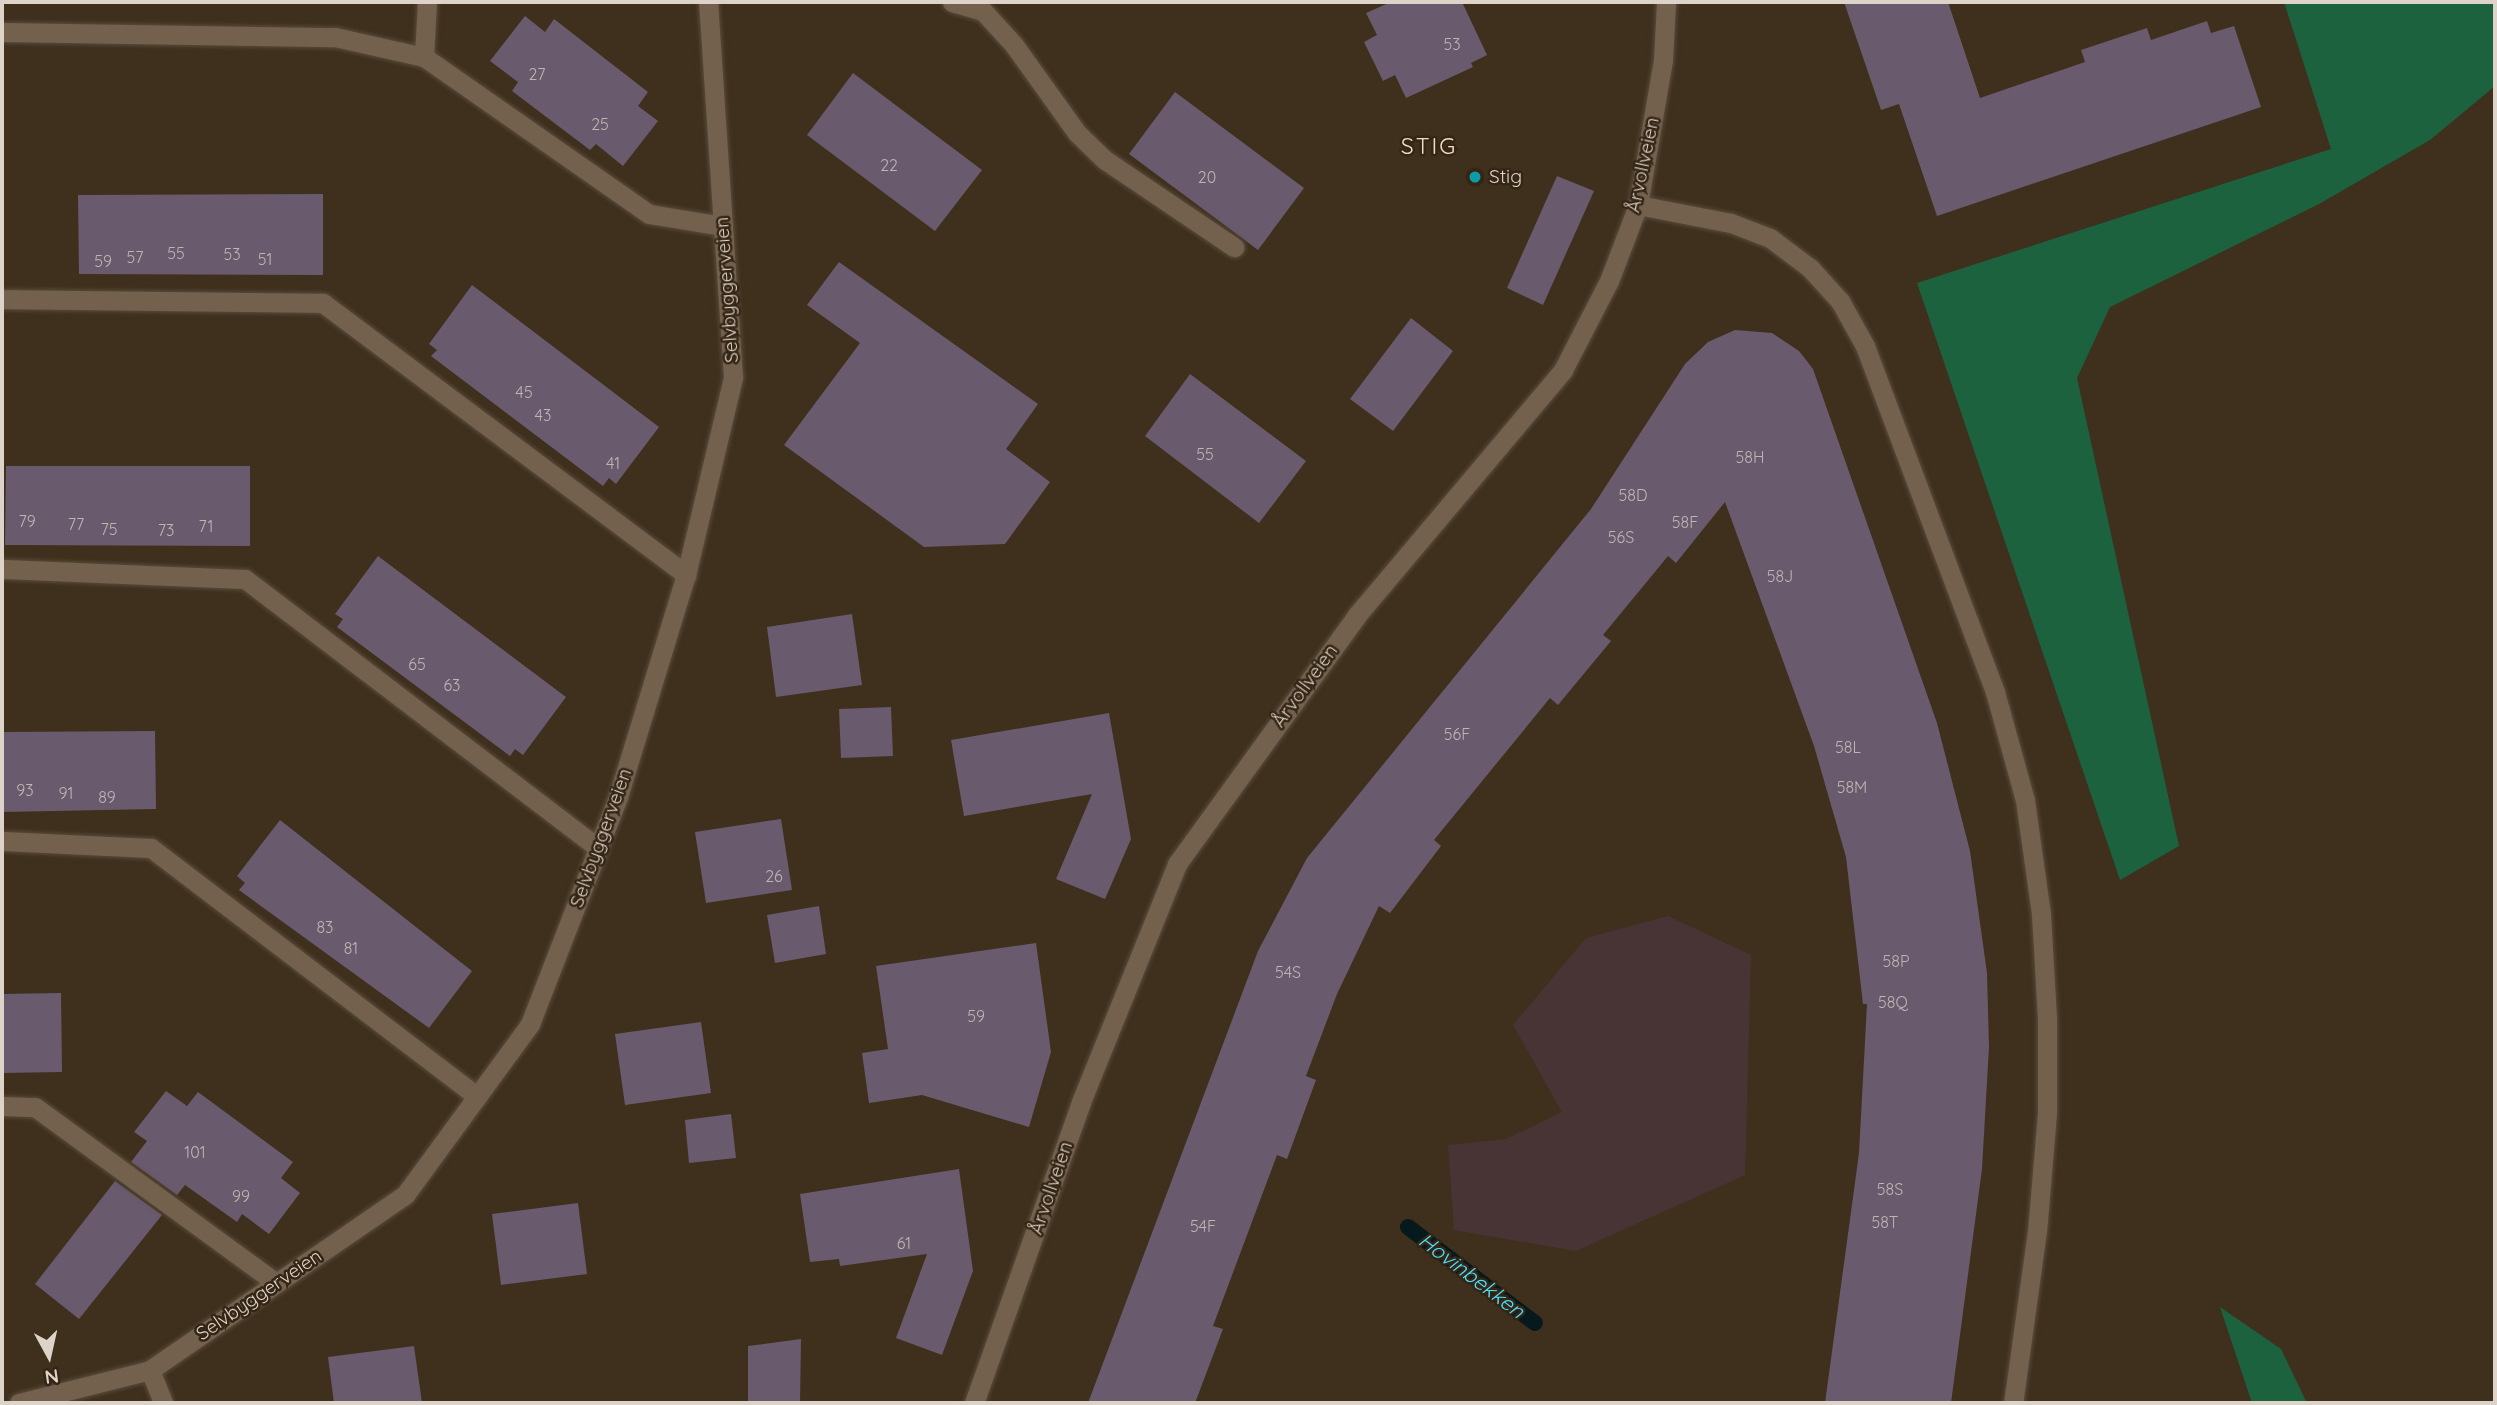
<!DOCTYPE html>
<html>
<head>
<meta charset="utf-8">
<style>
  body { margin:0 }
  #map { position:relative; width:2497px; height:1405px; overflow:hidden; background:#3f2f1d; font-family:Quicksand,sans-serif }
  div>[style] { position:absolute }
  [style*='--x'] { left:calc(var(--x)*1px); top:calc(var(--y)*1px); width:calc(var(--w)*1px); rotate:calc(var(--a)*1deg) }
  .education>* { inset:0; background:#483435 }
  .green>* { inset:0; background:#1c623e }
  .stream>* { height:16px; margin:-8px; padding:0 8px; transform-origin:8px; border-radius:8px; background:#06191d }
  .building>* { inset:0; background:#6a5a6e }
  .roads { filter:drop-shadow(0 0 2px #594c3c) drop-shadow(0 0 2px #594c3c) }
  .service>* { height:19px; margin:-9.5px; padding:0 9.5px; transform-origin:9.5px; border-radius:9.5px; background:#73614e }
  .minor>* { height:19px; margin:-9.5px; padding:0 9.5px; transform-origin:9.5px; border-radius:9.5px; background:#73614e }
  .dots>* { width:19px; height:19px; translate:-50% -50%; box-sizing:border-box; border:4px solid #342514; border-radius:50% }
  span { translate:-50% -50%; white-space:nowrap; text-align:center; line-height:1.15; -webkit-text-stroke:5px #342514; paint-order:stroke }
  .number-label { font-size:16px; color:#c0b5b2 }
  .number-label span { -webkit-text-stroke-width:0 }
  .street-label { font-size:19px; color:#ddd3c8 }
  .poi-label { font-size:19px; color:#ddd3c8 }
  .left { translate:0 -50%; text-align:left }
  .water-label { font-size:21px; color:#4ddefe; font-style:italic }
  .quarter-label { font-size:23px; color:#f1dcc7; letter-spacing:2px }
  .frame { position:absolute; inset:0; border:4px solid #ddd3c8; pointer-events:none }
  .north { position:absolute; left:14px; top:1321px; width:70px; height:70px; -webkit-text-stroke:5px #342514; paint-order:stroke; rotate:172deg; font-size:19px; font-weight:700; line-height:28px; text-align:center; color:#ddd3c8 }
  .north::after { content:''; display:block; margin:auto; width:24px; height:32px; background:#ddd3c8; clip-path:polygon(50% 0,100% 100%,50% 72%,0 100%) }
</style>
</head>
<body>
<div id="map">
  <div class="education">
    <div style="clip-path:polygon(1668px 916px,1751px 955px,1745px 1175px,1576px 1251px,1454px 1230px,1448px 1145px,1506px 1139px,1562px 1112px,1513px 1025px,1586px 938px)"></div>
  </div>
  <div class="green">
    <div style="clip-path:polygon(2284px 2px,2495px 2px,2495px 86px,2430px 140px,2319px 204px,2110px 307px,2077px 378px,2179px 846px,2120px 880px,1917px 283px,2331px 149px)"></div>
    <div style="clip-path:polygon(2220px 1307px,2281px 1349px,2307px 1403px,2252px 1403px)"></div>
  </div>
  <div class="stream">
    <div style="--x:1408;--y:1227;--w:159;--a:37.1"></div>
  </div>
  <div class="building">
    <div style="clip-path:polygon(1391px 2px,1462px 2px,1487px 55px,1471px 63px,1473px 67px,1406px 98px,1395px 75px,1383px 81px,1364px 42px,1377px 35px,1366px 13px)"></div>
    <div style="clip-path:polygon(1844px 2px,1948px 2px,1980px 98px,2085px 62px,2081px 50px,2147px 28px,2151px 40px,2207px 21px,2211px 33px,2234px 26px,2261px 107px,1937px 216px,1899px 104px,1881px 110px)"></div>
    <div style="clip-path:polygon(525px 16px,545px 32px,554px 19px,648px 92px,638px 106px,658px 121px,623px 166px,596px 144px,590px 150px,512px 91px,518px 82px,490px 61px)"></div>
    <div style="clip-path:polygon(853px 73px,982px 170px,935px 231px,807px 135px)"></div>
    <div style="clip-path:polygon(1175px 92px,1304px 188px,1258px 250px,1129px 154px)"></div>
    <div style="clip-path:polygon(1557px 176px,1594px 191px,1543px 305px,1507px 288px)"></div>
    <div style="clip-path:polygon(323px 194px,323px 275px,79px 274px,78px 195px)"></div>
    <div style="clip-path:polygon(839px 262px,1038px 404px,1006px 449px,1050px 482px,1005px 544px,924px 547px,784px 445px,860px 343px,807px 305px)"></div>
    <div style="clip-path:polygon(472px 285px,659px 427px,616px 484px,609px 478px,603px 486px,431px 356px,437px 350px,429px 344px)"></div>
    <div style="clip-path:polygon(1411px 318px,1453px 351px,1393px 431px,1350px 399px)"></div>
    <div style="clip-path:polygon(1735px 330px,1772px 333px,1799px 351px,1813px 369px,1937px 723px,1970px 851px,1987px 973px,1989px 1047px,1982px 1169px,1951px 1403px,1825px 1403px,1859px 1153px,1867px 1004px,1863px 1004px,1846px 857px,1814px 746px,1725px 502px,1676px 563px,1668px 556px,1603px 635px,1611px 641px,1558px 705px,1550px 698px,1434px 840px,1441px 846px,1390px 913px,1379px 906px,1337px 994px,1306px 1076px,1316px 1080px,1287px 1159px,1277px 1155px,1213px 1326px,1223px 1329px,1195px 1403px,1088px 1403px,1258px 951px,1307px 858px,1591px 509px,1685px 364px,1708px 342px)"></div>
    <div style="clip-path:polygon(1190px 374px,1306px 461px,1259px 523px,1145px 436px)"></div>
    <div style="clip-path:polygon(6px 466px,250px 466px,250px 546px,5px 545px)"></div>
    <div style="clip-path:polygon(378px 556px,566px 697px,523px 755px,515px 749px,510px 756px,337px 627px,343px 619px,335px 614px)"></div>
    <div style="clip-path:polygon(852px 614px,862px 685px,776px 697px,767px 627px)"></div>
    <div style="clip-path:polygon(891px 707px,893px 756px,841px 758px,839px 709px)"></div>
    <div style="clip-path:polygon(1109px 713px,1131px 839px,1105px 899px,1056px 879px,1092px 794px,964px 816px,951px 740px)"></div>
    <div style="clip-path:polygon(155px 731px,156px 809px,2px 812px,2px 732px)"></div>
    <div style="clip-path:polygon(781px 819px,792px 890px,706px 903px,695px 832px)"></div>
    <div style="clip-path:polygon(280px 820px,472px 971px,429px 1028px,239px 890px,245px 883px,237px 876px)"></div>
    <div style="clip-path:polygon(819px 906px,826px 954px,775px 963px,767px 915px)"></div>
    <div style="clip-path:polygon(1036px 943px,1051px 1052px,1029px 1127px,922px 1095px,869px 1103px,862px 1053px,888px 1049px,876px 966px)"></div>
    <div style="clip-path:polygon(61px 993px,62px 1072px,2px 1073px,2px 994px)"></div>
    <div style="clip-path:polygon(701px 1022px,711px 1093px,625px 1105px,615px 1034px)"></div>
    <div style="clip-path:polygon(166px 1091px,187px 1106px,198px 1092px,293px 1162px,281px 1178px,300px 1193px,269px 1234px,242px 1214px,237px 1222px,185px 1185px,177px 1195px,131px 1162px,147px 1141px,134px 1132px)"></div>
    <div style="clip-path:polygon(731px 1114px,736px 1158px,689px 1163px,685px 1120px)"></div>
    <div style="clip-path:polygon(959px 1169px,973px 1271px,942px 1355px,896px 1338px,927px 1254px,840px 1266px,839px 1259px,810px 1262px,800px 1194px)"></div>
    <div style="clip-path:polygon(115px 1181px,162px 1215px,79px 1319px,35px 1284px)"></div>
    <div style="clip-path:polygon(578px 1203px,587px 1274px,501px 1285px,492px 1214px)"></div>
    <div style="clip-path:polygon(801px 1339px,800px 1403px,748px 1403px,748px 1346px)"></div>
    <div style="clip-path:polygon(414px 1346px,422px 1403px,334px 1403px,328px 1357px)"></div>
  </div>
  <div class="roads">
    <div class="service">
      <div style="--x:952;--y:2;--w:32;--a:16"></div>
      <div style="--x:983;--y:11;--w:46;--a:47.6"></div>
      <div style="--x:1014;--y:45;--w:108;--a:54.4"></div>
      <div style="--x:1077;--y:133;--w:39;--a:44"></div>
      <div style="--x:1105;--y:160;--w:156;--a:34"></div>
      <div style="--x:2;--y:32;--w:333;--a:0.9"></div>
      <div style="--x:335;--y:37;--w:91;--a:12.7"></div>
      <div style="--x:424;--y:57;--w:274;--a:34.9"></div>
      <div style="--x:649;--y:214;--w:75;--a:9.2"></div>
      <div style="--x:424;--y:57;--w:55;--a:-86.9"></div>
      <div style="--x:2;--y:299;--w:321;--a:0.7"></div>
      <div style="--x:323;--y:303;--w:454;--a:36.8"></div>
    </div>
    <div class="minor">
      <div style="--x:1638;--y:205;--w:95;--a:11"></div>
      <div style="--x:1731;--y:223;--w:42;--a:21"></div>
      <div style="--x:1770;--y:238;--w:50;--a:36.9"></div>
      <div style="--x:1810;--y:268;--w:45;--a:47.7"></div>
      <div style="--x:1840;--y:301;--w:51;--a:60.9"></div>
      <div style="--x:1865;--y:346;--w:370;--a:69.4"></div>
      <div style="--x:1995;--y:692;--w:112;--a:74.5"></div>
      <div style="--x:2025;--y:800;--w:115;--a:82"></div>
      <div style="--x:2041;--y:914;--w:103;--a:86.7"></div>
      <div style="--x:2047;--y:1017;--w:96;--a:90"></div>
      <div style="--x:2047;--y:1113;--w:118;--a:94.8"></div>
      <div style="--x:2037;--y:1231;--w:174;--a:97.9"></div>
      <div style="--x:2;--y:569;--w:243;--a:2.4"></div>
      <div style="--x:245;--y:579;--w:444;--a:37.3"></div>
      <div style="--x:2;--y:841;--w:149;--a:2.7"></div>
      <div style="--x:151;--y:848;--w:410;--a:37.3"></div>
      <div style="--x:2;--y:1106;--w:33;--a:2"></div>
      <div style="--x:35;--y:1107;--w:298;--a:36.1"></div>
      <div style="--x:150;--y:1370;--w:35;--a:68"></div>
      <div style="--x:19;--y:1403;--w:135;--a:-14.1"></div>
      <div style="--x:150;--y:1370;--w:309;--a:-34.5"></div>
      <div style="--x:405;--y:1195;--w:212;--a:-53.8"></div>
      <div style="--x:530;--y:1024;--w:243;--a:-68.8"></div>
      <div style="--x:618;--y:797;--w:232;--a:-73"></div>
      <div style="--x:686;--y:575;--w:204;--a:-76.6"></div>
      <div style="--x:733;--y:377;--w:376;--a:-93.8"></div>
      <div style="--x:974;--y:1403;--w:319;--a:-70.4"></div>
      <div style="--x:1081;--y:1102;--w:257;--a:-68"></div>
      <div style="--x:1177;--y:864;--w:307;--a:-54.1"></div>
      <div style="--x:1357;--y:615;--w:320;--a:-49.9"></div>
      <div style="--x:1563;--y:370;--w:100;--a:-62.7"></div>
      <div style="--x:1609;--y:281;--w:81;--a:-69.1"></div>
      <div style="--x:1638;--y:205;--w:147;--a:-80.2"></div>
      <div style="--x:1663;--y:60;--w:58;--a:-87"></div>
    </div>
  </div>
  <div class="dots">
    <div style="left:1475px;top:177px;background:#0f9aa8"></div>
  </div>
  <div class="number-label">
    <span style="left:1452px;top:44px">53</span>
    <span style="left:537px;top:74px">27</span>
    <span style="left:600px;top:124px">25</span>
    <span style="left:889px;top:165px">22</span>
    <span style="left:1207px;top:177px">20</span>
    <span style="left:176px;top:253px">55</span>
    <span style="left:232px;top:254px">53</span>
    <span style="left:135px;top:257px">57</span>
    <span style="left:265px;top:259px">51</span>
    <span style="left:103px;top:261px">59</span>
    <span style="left:524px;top:392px">45</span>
    <span style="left:543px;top:415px">43</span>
    <span style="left:1205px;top:454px">55</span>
    <span style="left:1750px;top:457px">58H</span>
    <span style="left:613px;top:463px">41</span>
    <span style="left:1633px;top:495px">58D</span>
    <span style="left:27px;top:521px">79</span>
    <span style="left:1685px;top:522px">58F</span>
    <span style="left:76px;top:524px">77</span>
    <span style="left:206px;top:526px">71</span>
    <span style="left:109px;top:529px">75</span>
    <span style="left:166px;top:530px">73</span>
    <span style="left:1621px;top:537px">56S</span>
    <span style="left:1780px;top:576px">58J</span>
    <span style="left:417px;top:664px">65</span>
    <span style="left:452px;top:685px">63</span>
    <span style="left:1457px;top:734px">56F</span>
    <span style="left:1848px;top:747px">58L</span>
    <span style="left:1852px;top:787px">58M</span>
    <span style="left:25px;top:790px">93</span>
    <span style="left:66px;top:793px">91</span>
    <span style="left:107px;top:797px">89</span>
    <span style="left:774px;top:876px">26</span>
    <span style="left:325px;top:927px">83</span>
    <span style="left:351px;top:948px">81</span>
    <span style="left:1896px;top:961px">58P</span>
    <span style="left:1288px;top:972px">54S</span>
    <span style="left:1893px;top:1002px">58Q</span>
    <span style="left:976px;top:1016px">59</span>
    <span style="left:195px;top:1152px">101</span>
    <span style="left:1890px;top:1189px">58S</span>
    <span style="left:241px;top:1196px">99</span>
    <span style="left:1885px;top:1222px">58T</span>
    <span style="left:1203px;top:1226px">54F</span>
    <span style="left:904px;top:1243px">61</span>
  </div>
  <div class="street-label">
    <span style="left:1643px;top:165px;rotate:-78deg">Årvollveien</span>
    <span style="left:727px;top:290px;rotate:-94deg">Selvbyggerveien</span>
    <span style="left:1305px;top:686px;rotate:-54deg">Årvollveien</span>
    <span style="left:601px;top:838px;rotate:-70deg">Selvbyggerveien</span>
    <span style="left:1051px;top:1188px;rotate:-71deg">Årvollveien</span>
    <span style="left:259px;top:1295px;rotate:-34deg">Selvbyggerveien</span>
  </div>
  <div class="poi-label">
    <span class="left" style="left:1489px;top:177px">Stig</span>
  </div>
  <div class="water-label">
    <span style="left:1472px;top:1275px;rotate:37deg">Hovinbekken</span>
  </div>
  <div class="quarter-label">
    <span style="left:1429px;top:146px">STIG</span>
  </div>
  <div class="frame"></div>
  <div class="north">N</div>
</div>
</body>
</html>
